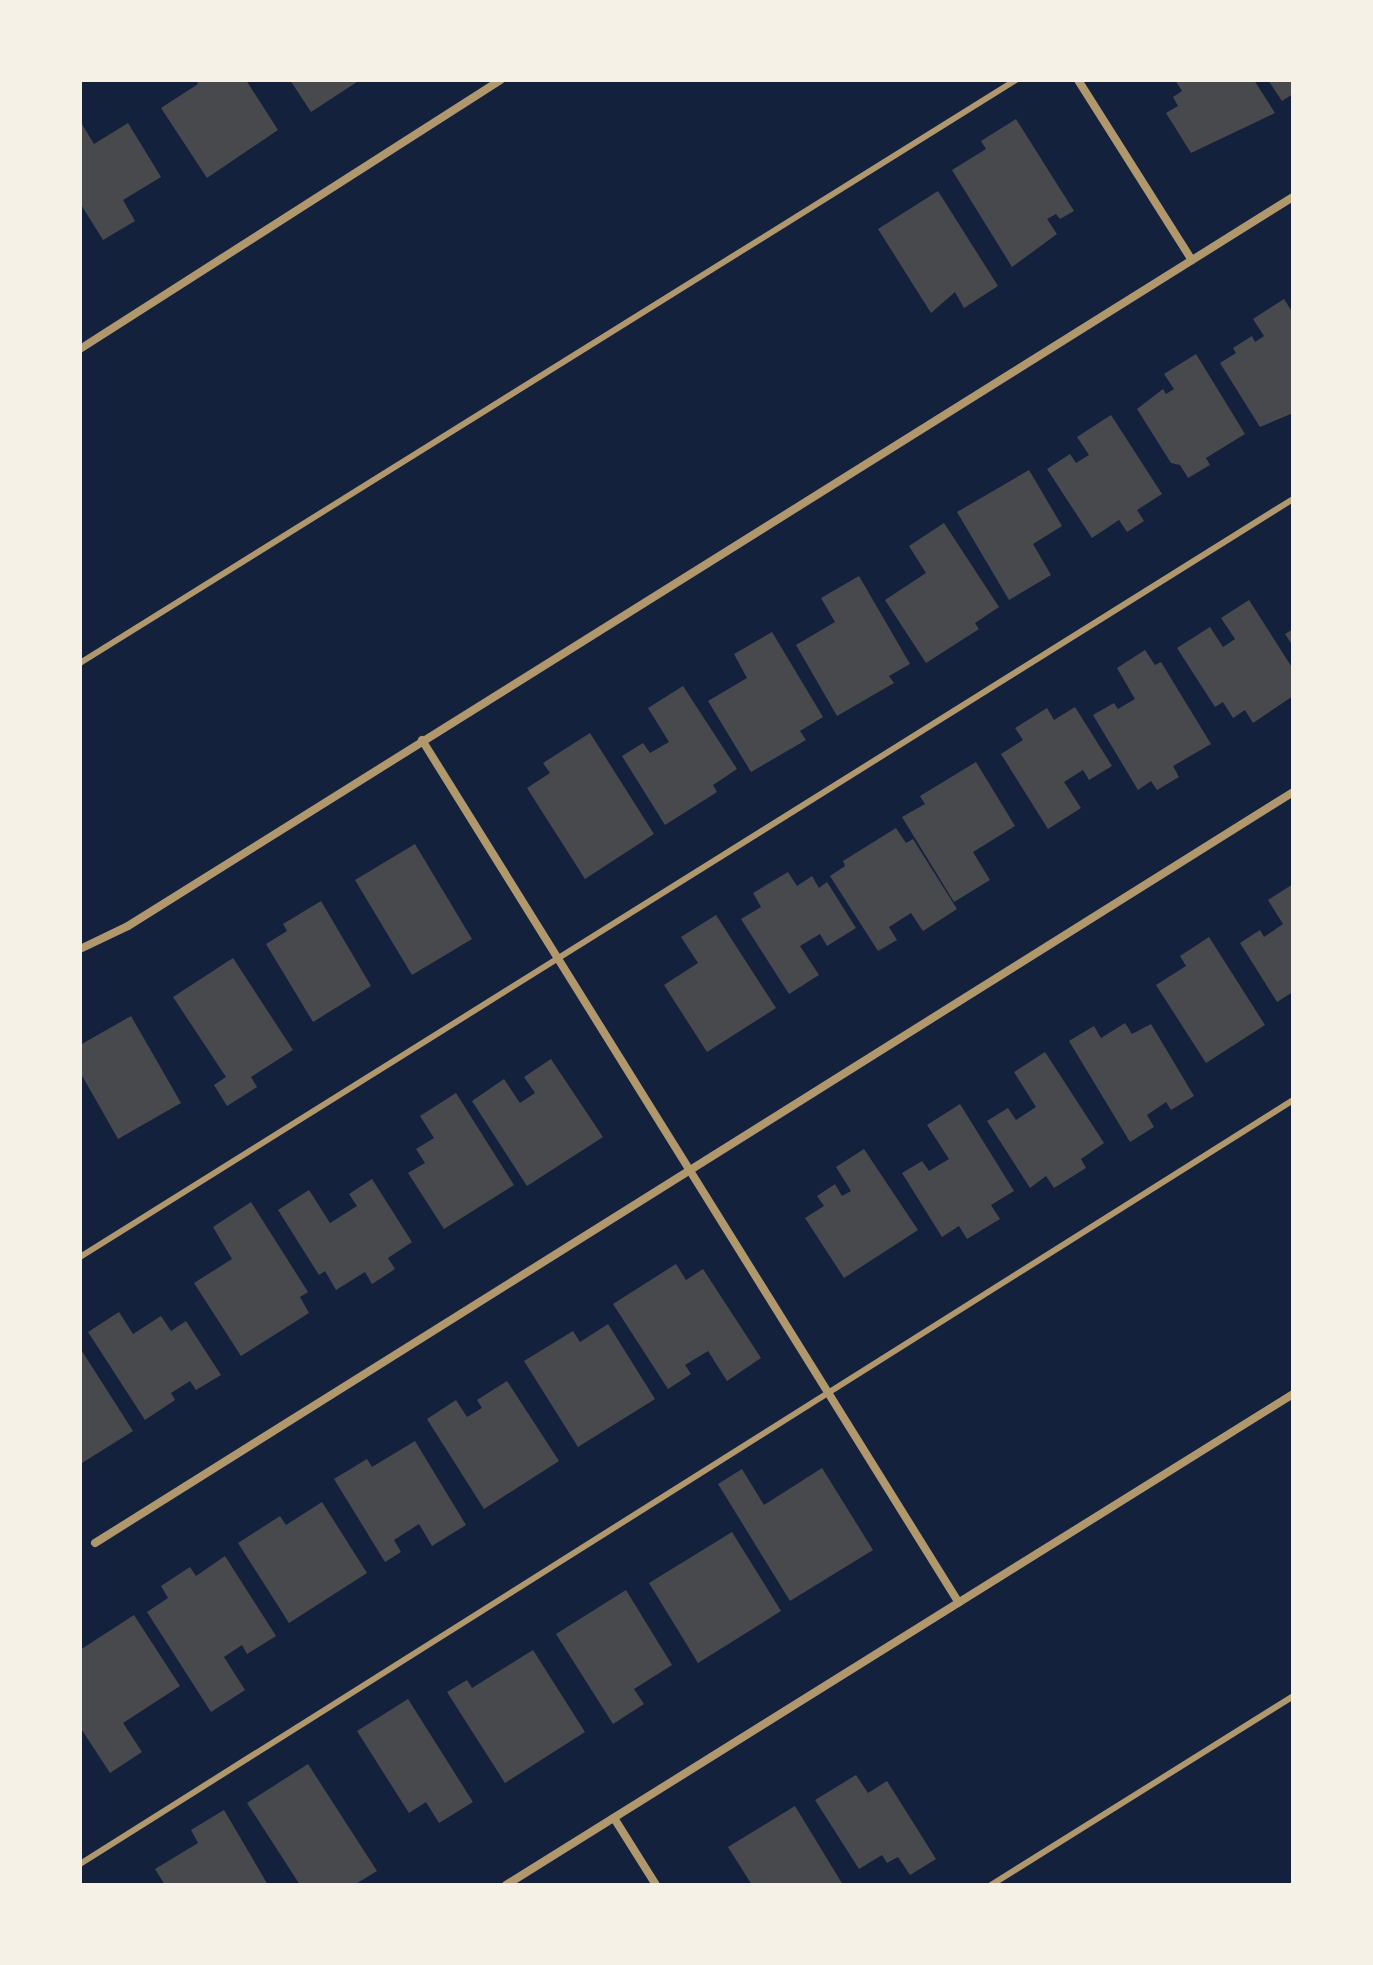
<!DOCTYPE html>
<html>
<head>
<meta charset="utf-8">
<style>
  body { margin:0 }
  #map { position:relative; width:1373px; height:1965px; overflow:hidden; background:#14213d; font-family:"Fira Sans",sans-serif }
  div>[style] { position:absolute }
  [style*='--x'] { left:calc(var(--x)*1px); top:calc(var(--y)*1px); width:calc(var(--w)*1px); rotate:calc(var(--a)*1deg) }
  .building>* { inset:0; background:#48494c }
  .service>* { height:6px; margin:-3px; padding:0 3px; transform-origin:3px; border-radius:3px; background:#b1986c }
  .minor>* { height:8px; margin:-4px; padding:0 4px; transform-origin:4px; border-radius:4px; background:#b1986c }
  span { translate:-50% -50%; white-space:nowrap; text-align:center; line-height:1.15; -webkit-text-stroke:8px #f6f1e7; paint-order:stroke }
  .frame { position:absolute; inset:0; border:82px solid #f6f1e7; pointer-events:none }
</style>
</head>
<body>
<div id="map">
  <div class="building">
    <div style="clip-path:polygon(196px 80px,246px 80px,278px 130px,207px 178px,161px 108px,198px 84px)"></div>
    <div style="clip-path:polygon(290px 80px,360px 80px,311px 112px)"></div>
    <div style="clip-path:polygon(1175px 80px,1254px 80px,1275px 113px,1191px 153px,1166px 113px,1178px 106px,1173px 97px,1182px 91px)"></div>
    <div style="clip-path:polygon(1268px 80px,1293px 80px,1293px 94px,1282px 101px)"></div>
    <div style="clip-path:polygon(1016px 119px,1074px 211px,1060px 219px,1056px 214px,1047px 219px,1057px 234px,1012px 267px,952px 170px,986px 149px,981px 141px)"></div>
    <div style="clip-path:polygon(80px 121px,94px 144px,128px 123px,161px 177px,123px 200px,135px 221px,103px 240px,80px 203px)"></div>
    <div style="clip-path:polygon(938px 191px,998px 286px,964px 308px,955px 292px,931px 313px,878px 229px)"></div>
    <div style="clip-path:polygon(1284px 299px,1293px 313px,1293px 413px,1260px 427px,1220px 363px,1236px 353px,1233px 348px,1252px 336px,1255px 342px,1264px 336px,1253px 319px)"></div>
    <div style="clip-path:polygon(1196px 354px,1245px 434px,1206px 458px,1210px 465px,1188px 478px,1180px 465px,1171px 463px,1137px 409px,1163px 389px,1166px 394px,1174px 389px,1164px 374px)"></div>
    <div style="clip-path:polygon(1111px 415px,1162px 494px,1137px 510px,1144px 521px,1127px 532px,1119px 520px,1092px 538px,1047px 469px,1070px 454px,1076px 463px,1089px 455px,1077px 437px)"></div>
    <div style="clip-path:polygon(1029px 470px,1062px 526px,1033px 544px,1051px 575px,1009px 600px,957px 512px)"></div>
    <div style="clip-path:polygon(944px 523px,999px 607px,975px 623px,979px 629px,926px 663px,885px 600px,926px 573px,909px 546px)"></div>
    <div style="clip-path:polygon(859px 576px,910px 664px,889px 676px,894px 683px,837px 716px,796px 645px,835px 622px,821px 598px)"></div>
    <div style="clip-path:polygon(1249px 600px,1293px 669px,1293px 696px,1253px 723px,1245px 710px,1233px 718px,1223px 702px,1215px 707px,1177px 648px,1210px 627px,1223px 647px,1235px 639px,1221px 618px)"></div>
    <div style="clip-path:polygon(1293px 629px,1293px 646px,1285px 634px)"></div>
    <div style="clip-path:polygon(772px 632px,823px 717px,800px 731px,806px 740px,751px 772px,708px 701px,747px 678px,734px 654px)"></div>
    <div style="clip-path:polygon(1145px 650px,1155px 665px,1161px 662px,1211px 744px,1173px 766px,1179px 777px,1157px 790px,1151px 781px,1138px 790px,1093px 715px,1114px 703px,1118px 709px,1135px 699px,1117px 668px)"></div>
    <div style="clip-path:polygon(683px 686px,737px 769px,713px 785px,717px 792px,665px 825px,622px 756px,643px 743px,650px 753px,669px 742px,648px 708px)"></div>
    <div style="clip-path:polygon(1075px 707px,1112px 766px,1089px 780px,1083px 770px,1064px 782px,1081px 808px,1048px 829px,1001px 754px,1023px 740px,1015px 728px,1047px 708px,1054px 720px)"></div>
    <div style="clip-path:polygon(590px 733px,654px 834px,585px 879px,527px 788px,550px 773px,543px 763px)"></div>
    <div style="clip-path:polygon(976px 762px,1015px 826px,973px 852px,990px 880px,954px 902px,902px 817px,925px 804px,920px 796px)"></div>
    <div style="clip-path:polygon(896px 828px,906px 843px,913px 839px,957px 909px,923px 931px,911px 913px,889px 927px,897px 940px,878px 951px,830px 876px,845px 866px,843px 861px)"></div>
    <div style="clip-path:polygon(415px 844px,472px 939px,412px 975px,355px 880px)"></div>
    <div style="clip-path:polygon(788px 872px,797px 886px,812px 876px,819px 888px,827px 882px,856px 928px,827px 946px,820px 934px,800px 946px,819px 975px,789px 994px,741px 919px,761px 907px,753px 893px)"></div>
    <div style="clip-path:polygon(1293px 884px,1293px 992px,1277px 1002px,1240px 943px,1260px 930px,1264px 937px,1283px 924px,1268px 900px)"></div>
    <div style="clip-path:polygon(321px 901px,371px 986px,313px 1022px,266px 944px,287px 931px,283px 924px)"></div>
    <div style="clip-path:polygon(716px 915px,776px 1008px,707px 1052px,664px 985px,698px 963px,681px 937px)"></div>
    <div style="clip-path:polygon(1209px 937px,1265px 1025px,1206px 1063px,1156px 985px,1186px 966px,1180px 956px)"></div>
    <div style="clip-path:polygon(233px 958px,293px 1050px,251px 1077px,257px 1087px,227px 1106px,214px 1085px,226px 1077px,173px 997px)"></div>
    <div style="clip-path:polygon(131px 1016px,181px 1103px,118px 1139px,80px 1072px,80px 1045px)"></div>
    <div style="clip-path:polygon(1125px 1023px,1132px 1034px,1151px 1024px,1194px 1096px,1171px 1110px,1166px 1102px,1147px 1115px,1154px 1127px,1130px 1142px,1069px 1041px,1094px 1026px,1101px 1038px)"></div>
    <div style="clip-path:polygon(1045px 1052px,1104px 1143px,1081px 1159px,1086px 1168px,1054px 1188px,1046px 1176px,1030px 1188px,987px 1121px,1008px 1108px,1016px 1120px,1036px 1107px,1014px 1072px)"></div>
    <div style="clip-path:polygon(551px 1059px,603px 1137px,527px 1186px,472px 1101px,504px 1079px,520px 1103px,535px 1093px,524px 1077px)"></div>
    <div style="clip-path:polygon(456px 1093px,514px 1185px,444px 1229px,408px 1173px,425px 1163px,416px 1149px,434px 1138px,420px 1116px)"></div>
    <div style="clip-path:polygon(960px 1104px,1014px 1191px,991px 1205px,1000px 1219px,967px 1239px,959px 1226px,942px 1237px,902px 1173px,922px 1161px,929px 1171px,949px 1159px,927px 1125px)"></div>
    <div style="clip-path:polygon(864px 1149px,918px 1230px,844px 1278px,805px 1218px,824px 1206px,817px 1196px,835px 1184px,842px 1196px,851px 1191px,836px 1167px)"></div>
    <div style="clip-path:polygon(372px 1179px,412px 1242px,388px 1258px,395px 1269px,372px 1284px,365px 1272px,336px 1290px,325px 1271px,319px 1275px,278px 1210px,309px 1190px,330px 1223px,357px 1206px,349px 1194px)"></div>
    <div style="clip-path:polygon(251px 1202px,308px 1292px,300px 1297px,309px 1313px,241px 1356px,194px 1283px,232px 1259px,213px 1227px)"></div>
    <div style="clip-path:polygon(676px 1264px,686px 1280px,703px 1269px,761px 1358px,727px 1381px,708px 1351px,685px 1365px,691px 1374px,668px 1389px,613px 1304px)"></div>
    <div style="clip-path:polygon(119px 1312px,133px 1334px,161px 1316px,171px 1331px,186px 1321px,221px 1375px,196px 1390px,190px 1381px,171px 1393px,175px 1400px,145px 1420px,88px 1332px)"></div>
    <div style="clip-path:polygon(608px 1324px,655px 1399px,578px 1447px,524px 1361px,573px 1331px,580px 1342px)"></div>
    <div style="clip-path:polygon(80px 1348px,133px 1431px,82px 1463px,80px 1461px)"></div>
    <div style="clip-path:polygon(507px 1381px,559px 1461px,484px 1509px,427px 1419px,456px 1400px,467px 1417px,482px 1408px,477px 1400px)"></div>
    <div style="clip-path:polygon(415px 1441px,466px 1525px,432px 1546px,419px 1524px,394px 1540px,401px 1552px,385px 1562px,334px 1479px,367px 1459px,372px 1467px)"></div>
    <div style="clip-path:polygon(822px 1468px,873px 1550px,790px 1601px,718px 1484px,742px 1469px,764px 1505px)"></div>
    <div style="clip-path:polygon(322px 1502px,367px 1573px,289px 1623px,238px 1543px,280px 1516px,286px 1525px)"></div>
    <div style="clip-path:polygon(732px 1532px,781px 1611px,698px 1663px,649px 1583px)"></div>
    <div style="clip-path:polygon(225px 1556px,276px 1636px,247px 1654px,242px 1645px,224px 1657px,245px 1690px,211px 1712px,147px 1612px,168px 1598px,161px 1586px,190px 1567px,196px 1576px)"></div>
    <div style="clip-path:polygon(626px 1590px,672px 1665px,634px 1689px,644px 1704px,613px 1724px,556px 1634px)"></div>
    <div style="clip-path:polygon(134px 1615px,180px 1686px,123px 1723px,142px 1752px,110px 1773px,80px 1727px,80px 1650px)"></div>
    <div style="clip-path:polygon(533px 1650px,585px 1732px,505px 1783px,447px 1692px,467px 1680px,472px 1688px)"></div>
    <div style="clip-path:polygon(408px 1699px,473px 1802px,439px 1823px,426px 1802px,409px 1813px,357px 1731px)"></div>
    <div style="clip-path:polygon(308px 1764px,377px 1871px,354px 1885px,300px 1885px,247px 1803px)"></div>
    <div style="clip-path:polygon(856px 1775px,868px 1793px,887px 1781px,936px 1859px,910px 1875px,898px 1857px,887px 1863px,882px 1855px,859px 1869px,815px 1800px)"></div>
    <div style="clip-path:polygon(795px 1806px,843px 1885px,752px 1885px,728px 1847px)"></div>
    <div style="clip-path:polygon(224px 1810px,268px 1885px,165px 1885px,155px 1869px,198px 1843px,191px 1830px)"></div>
  </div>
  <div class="service">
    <div style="--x:80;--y:663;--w:1103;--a:-31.92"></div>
    <div style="--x:80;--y:1257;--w:1430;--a:-32"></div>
    <div style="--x:80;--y:1864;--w:1434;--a:-32.2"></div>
    <div style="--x:991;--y:1885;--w:356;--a:-32"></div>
  </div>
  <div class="minor">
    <div style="--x:1078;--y:80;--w:213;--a:57.7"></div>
    <div style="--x:80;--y:349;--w:499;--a:-32.6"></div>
    <div style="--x:422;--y:740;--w:1016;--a:58.11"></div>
    <div style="--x:80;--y:949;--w:53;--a:-25.6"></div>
    <div style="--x:128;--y:926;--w:1374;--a:-32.04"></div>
    <div style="--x:95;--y:1543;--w:1414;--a:-32.08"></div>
    <div style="--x:614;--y:1818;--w:79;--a:57.9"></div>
    <div style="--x:506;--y:1885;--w:928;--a:-31.96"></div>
  </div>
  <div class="frame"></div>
</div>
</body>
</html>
